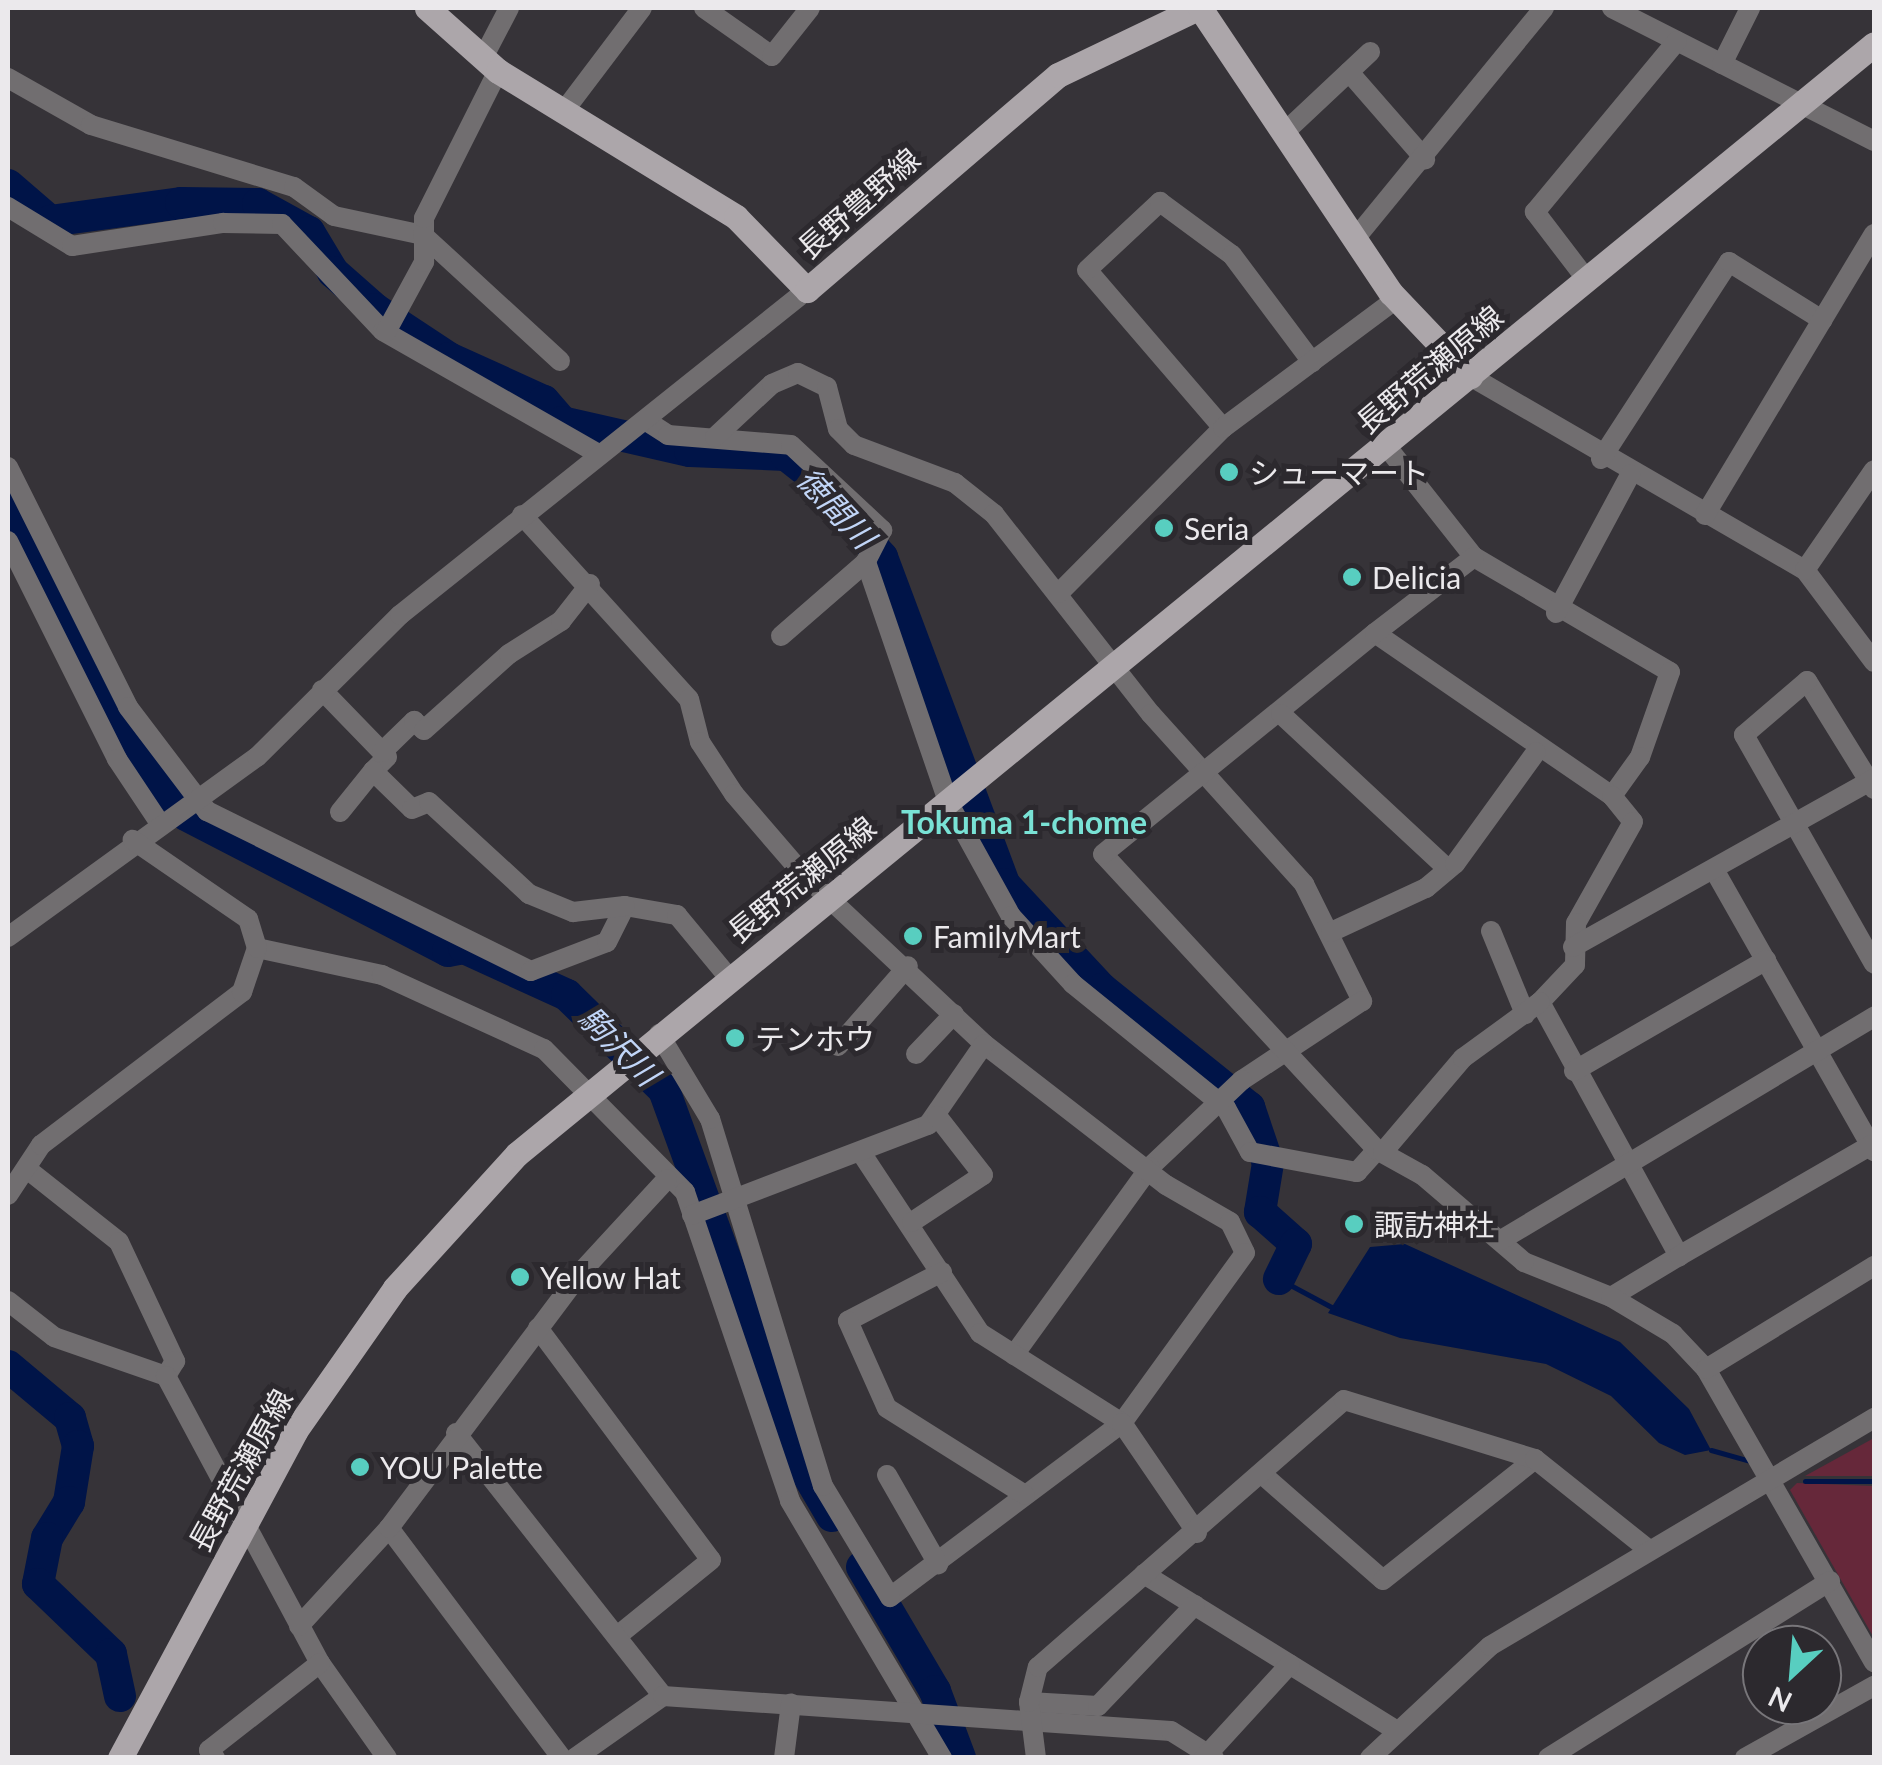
<!DOCTYPE html>
<html>
<head>
<meta charset="utf-8">
<style>
  body { margin:0 }
  #map { position:relative; width:1882px; height:1765px; overflow:hidden; background:#363338; font-family:Lato,"Noto Sans JP",sans-serif }
  div>[style] { position:absolute }
  [style*='--x'] { left:calc(var(--x)*1px); top:calc(var(--y)*1px); width:calc(var(--w)*1px); rotate:calc(var(--a)*1deg) }
  .green>* { inset:0; background:#66283a }
  .water>* { inset:0; background:#001448 }
  .stream>* { height:5px; margin:-2.5px; padding:0 2.5px; transform-origin:2.5px; border-radius:2.5px; background:#001448 }
  .river>* { height:32px; margin:-16px; padding:0 16px; transform-origin:16px; border-radius:16px; background:#001448 }
  .minor>* { height:20px; margin:-10px; padding:0 10px; transform-origin:10px; border-radius:10px; background:#716e70 }
  .major>* { height:25px; margin:-12.5px; padding:0 12.5px; transform-origin:12.5px; border-radius:12.5px; background:#aca6aa }
  .dots>* { width:28px; height:28px; translate:-50% -50%; box-sizing:border-box; border:5px solid #2c292e; border-radius:50% }
  span { translate:-50% -50%; white-space:nowrap; text-align:center; line-height:1.15; -webkit-text-stroke:10px #2c292e; paint-order:stroke }
  .street-label { font-size:30px; color:#ebe9ec }
  .poi-label { font-size:30px; color:#ebe9ec }
  .left { translate:0 -50%; text-align:left }
  .water-label { font-size:32px; color:#c1d5f7; font-style:italic }
  .neighbourhood-label { font-size:32px; color:#79e2d5; font-weight:700 }
  .frame { position:absolute; inset:0; border:10px solid #ebe9ec; pointer-events:none }
  .north { position:absolute; left:1742px; top:1625px; width:100px; height:100px; box-sizing:border-box; background:#2c292e; border:2px solid #78767a; border-radius:50%; rotate:206deg; font-size:28px; font-weight:700; line-height:40px; text-align:center; color:#ebe9ec }
  .north::after { content:''; display:block; margin:auto; width:35px; height:45px; background:#58cec0; clip-path:polygon(50% 0,100% 100%,50% 72%,0 100%) }
</style>
</head>
<body>
<div id="map">
  <div class="green">
    <div style="clip-path:polygon(1874px 1438px,1874px 1476px,1805px 1476px)"></div>
    <div style="clip-path:polygon(1797px 1483px,1874px 1486px,1874px 1638px,1790px 1490px)"></div>
  </div>
  <div class="water">
    <div style="clip-path:polygon(1405px 1244px,1620px 1342px,1689px 1409px,1711px 1450px,1685px 1455px,1659px 1443px,1611px 1396px,1546px 1364px,1400px 1338px,1328px 1313px,1370px 1247px)"></div>
  </div>
  <div class="stream">
    <div style="--x:1279;--y:1279;--w:61;--a:28.2"></div>
    <div style="--x:1711;--y:1450;--w:41;--a:15.8"></div>
    <div style="--x:1805;--y:1481;--w:69;--a:0"></div>
  </div>
  <div class="river">
    <div style="--x:8;--y:185;--w:55;--a:40.6"></div>
    <div style="--x:50;--y:221;--w:132;--a:-7.8"></div>
    <div style="--x:181;--y:203;--w:77;--a:0.7"></div>
    <div style="--x:258;--y:204;--w:58;--a:28.8"></div>
    <div style="--x:309;--y:232;--w:47;--a:59"></div>
    <div style="--x:333;--y:272;--w:56;--a:41.4"></div>
    <div style="--x:375;--y:309;--w:89;--a:33.5"></div>
    <div style="--x:449;--y:358;--w:104;--a:24.4"></div>
    <div style="--x:544;--y:401;--w:28;--a:49"></div>
    <div style="--x:562;--y:422;--w:131;--a:12.8"></div>
    <div style="--x:690;--y:451;--w:96;--a:2.4"></div>
    <div style="--x:786;--y:455;--w:31;--a:38"></div>
    <div style="--x:810;--y:474;--w:110;--a:49.1"></div>
    <div style="--x:882;--y:557;--w:349;--a:69.5"></div>
    <div style="--x:1004;--y:884;--w:144;--a:47"></div>
    <div style="--x:1102;--y:989;--w:189;--a:38.8"></div>
    <div style="--x:1249;--y:1107;--w:59;--a:71.3"></div>
    <div style="--x:1268;--y:1163;--w:50;--a:99.3"></div>
    <div style="--x:1260;--y:1212;--w:48;--a:41.6"></div>
    <div style="--x:1296;--y:1244;--w:39;--a:116"></div>
    <div style="--x:8;--y:507;--w:239;--a:63.6"></div>
    <div style="--x:114;--y:721;--w:118;--a:52.5"></div>
    <div style="--x:186;--y:815;--w:295;--a:27.4"></div>
    <div style="--x:448;--y:951;--w:16;--a:-11"></div>
    <div style="--x:464;--y:948;--w:113;--a:24.5"></div>
    <div style="--x:567;--y:995;--w:136;--a:44.4"></div>
    <div style="--x:664;--y:1090;--w:394;--a:70"></div>
    <div style="--x:799;--y:1460;--w:65;--a:59.5"></div>
    <div style="--x:8;--y:1366;--w:81;--a:40"></div>
    <div style="--x:70;--y:1418;--w:29;--a:74"></div>
    <div style="--x:78;--y:1446;--w:57;--a:99.1"></div>
    <div style="--x:69;--y:1502;--w:42;--a:121.4"></div>
    <div style="--x:47;--y:1538;--w:47;--a:101.1"></div>
    <div style="--x:38;--y:1584;--w:101;--a:43.8"></div>
    <div style="--x:111;--y:1654;--w:43;--a:77.9"></div>
    <div style="--x:862;--y:1567;--w:144;--a:59.5"></div>
    <div style="--x:935;--y:1691;--w:72;--a:69.5"></div>
  </div>
  <div class="minor">
    <div style="--x:704;--y:8;--w:83;--a:35.2"></div>
    <div style="--x:772;--y:56;--w:61;--a:-51.6"></div>
    <div style="--x:1612;--y:8;--w:294;--a:26.9"></div>
    <div style="--x:483;--y:58;--w:56;--a:-62.5"></div>
    <div style="--x:1722;--y:64;--w:63;--a:-63.4"></div>
    <div style="--x:1349;--y:72;--w:116;--a:48.9"></div>
    <div style="--x:8;--y:78;--w:95;--a:29.5"></div>
    <div style="--x:91;--y:125;--w:212;--a:17"></div>
    <div style="--x:294;--y:187;--w:49;--a:35.9"></div>
    <div style="--x:334;--y:216;--w:91;--a:12.1"></div>
    <div style="--x:423;--y:235;--w:186;--a:42.6"></div>
    <div style="--x:564;--y:111;--w:129;--a:-52.9"></div>
    <div style="--x:1287;--y:130;--w:114;--a:-43.2"></div>
    <div style="--x:8;--y:207;--w:75;--a:31.4"></div>
    <div style="--x:72;--y:246;--w:153;--a:-8.7"></div>
    <div style="--x:223;--y:223;--w:59;--a:1"></div>
    <div style="--x:282;--y:224;--w:147;--a:46.7"></div>
    <div style="--x:383;--y:331;--w:249;--a:29.7"></div>
    <div style="--x:1354;--y:240;--w:300;--a:-50.7"></div>
    <div style="--x:1587;--y:280;--w:86;--a:-127.4"></div>
    <div style="--x:1535;--y:212;--w:222;--a:-50.3"></div>
    <div style="--x:386;--y:332;--w:80;--a:-61.5"></div>
    <div style="--x:424;--y:262;--w:44;--a:-90"></div>
    <div style="--x:424;--y:218;--w:165;--a:-63.3"></div>
    <div style="--x:1470;--y:376;--w:387;--a:30.1"></div>
    <div style="--x:1805;--y:570;--w:115;--a:53.1"></div>
    <div style="--x:645;--y:420;--w:27;--a:33"></div>
    <div style="--x:668;--y:435;--w:123;--a:4.6"></div>
    <div style="--x:791;--y:445;--w:125;--a:43"></div>
    <div style="--x:882;--y:530;--w:36;--a:117"></div>
    <div style="--x:866;--y:562;--w:254;--a:71.1"></div>
    <div style="--x:948;--y:802;--w:130;--a:61.1"></div>
    <div style="--x:1011;--y:916;--w:92;--a:47.6"></div>
    <div style="--x:1073;--y:984;--w:197;--a:39"></div>
    <div style="--x:1226;--y:1108;--w:50;--a:61.4"></div>
    <div style="--x:1250;--y:1152;--w:109;--a:10.6"></div>
    <div style="--x:1357;--y:1172;--w:30;--a:-48"></div>
    <div style="--x:1223;--y:428;--w:208;--a:-130.7"></div>
    <div style="--x:1087;--y:270;--w:100;--a:-43"></div>
    <div style="--x:1160;--y:202;--w:89;--a:36.4"></div>
    <div style="--x:1232;--y:255;--w:134;--a:53.2"></div>
    <div style="--x:715;--y:437;--w:78;--a:-42.9"></div>
    <div style="--x:772;--y:384;--w:28;--a:-23"></div>
    <div style="--x:798;--y:373;--w:32;--a:26"></div>
    <div style="--x:827;--y:387;--w:43;--a:75.3"></div>
    <div style="--x:838;--y:429;--w:23;--a:45"></div>
    <div style="--x:854;--y:445;--w:108;--a:20.6"></div>
    <div style="--x:955;--y:483;--w:50;--a:38.5"></div>
    <div style="--x:994;--y:514;--w:254;--a:51.9"></div>
    <div style="--x:1151;--y:714;--w:229;--a:48"></div>
    <div style="--x:1304;--y:884;--w:131;--a:63.6"></div>
    <div style="--x:1362;--y:1001;--w:144;--a:146.6"></div>
    <div style="--x:1242;--y:1080;--w:127;--a:136.6"></div>
    <div style="--x:1150;--y:1167;--w:232;--a:125.9"></div>
    <div style="--x:1387;--y:447;--w:140;--a:51.7"></div>
    <div style="--x:1474;--y:557;--w:227;--a:30.4"></div>
    <div style="--x:1670;--y:672;--w:90;--a:109.4"></div>
    <div style="--x:1640;--y:757;--w:48;--a:125.7"></div>
    <div style="--x:1601;--y:459;--w:235;--a:-57"></div>
    <div style="--x:1729;--y:262;--w:110;--a:31.9"></div>
    <div style="--x:8;--y:467;--w:268;--a:63.4"></div>
    <div style="--x:128;--y:707;--w:131;--a:52.8"></div>
    <div style="--x:207;--y:811;--w:361;--a:26.3"></div>
    <div style="--x:531;--y:971;--w:81;--a:-20.9"></div>
    <div style="--x:607;--y:942;--w:40;--a:-63.4"></div>
    <div style="--x:625;--y:906;--w:53;--a:9.8"></div>
    <div style="--x:677;--y:915;--w:83;--a:50.4"></div>
    <div style="--x:522;--y:515;--w:248;--a:47.8"></div>
    <div style="--x:689;--y:699;--w:44;--a:75.7"></div>
    <div style="--x:700;--y:742;--w:62;--a:56.8"></div>
    <div style="--x:734;--y:794;--w:104;--a:49.3"></div>
    <div style="--x:802;--y:873;--w:250;--a:43.2"></div>
    <div style="--x:984;--y:1044;--w:230;--a:37.8"></div>
    <div style="--x:1166;--y:1185;--w:74;--a:30"></div>
    <div style="--x:1230;--y:1222;--w:34;--a:64"></div>
    <div style="--x:1245;--y:1253;--w:210;--a:125.9"></div>
    <div style="--x:1122;--y:1423;--w:290;--a:143.1"></div>
    <div style="--x:890;--y:1597;--w:130;--a:-121.1"></div>
    <div style="--x:823;--y:1486;--w:384;--a:-107.1"></div>
    <div style="--x:710;--y:1119;--w:99;--a:-121"></div>
    <div style="--x:1705;--y:515;--w:328;--a:-59"></div>
    <div style="--x:8;--y:541;--w:244;--a:63.4"></div>
    <div style="--x:117;--y:759;--w:76;--a:56.3"></div>
    <div style="--x:1805;--y:570;--w:121;--a:-55.4"></div>
    <div style="--x:1059;--y:593;--w:233;--a:-45.2"></div>
    <div style="--x:1223;--y:428;--w:216;--a:-36.7"></div>
    <div style="--x:1556;--y:613;--w:157;--a:-61.8"></div>
    <div style="--x:1375;--y:633;--w:288;--a:34.5"></div>
    <div style="--x:1612;--y:796;--w:33;--a:51"></div>
    <div style="--x:1633;--y:822;--w:116;--a:119.4"></div>
    <div style="--x:1576;--y:923;--w:42;--a:91.4"></div>
    <div style="--x:1575;--y:965;--w:51;--a:133.4"></div>
    <div style="--x:1540;--y:1002;--w:290;--a:61.3"></div>
    <div style="--x:1679;--y:1256;--w:79;--a:148.9"></div>
    <div style="--x:1611;--y:1297;--w:94;--a:-158.1"></div>
    <div style="--x:1524;--y:1262;--w:134;--a:-139.5"></div>
    <div style="--x:1422;--y:1175;--w:51;--a:-150.9"></div>
    <div style="--x:1377;--y:1150;--w:403;--a:-132.8"></div>
    <div style="--x:1103;--y:854;--w:350;--a:-39.1"></div>
    <div style="--x:1375;--y:633;--w:125;--a:-37.5"></div>
    <div style="--x:781;--y:636;--w:113;--a:-41"></div>
    <div style="--x:322;--y:690;--w:93;--a:45.9"></div>
    <div style="--x:387;--y:757;--w:20;--a:135"></div>
    <div style="--x:373;--y:771;--w:54;--a:44.3"></div>
    <div style="--x:412;--y:809;--w:18;--a:-22"></div>
    <div style="--x:429;--y:802;--w:136;--a:42.6"></div>
    <div style="--x:529;--y:894;--w:48;--a:22.2"></div>
    <div style="--x:573;--y:912;--w:52;--a:-6.6"></div>
    <div style="--x:1281;--y:714;--w:228;--a:42.9"></div>
    <div style="--x:382;--y:752;--w:45;--a:-44.1"></div>
    <div style="--x:414;--y:721;--w:13;--a:42"></div>
    <div style="--x:424;--y:730;--w:114;--a:-41.8"></div>
    <div style="--x:509;--y:654;--w:62;--a:-32.4"></div>
    <div style="--x:561;--y:621;--w:47;--a:-51.9"></div>
    <div style="--x:1874;--y:789;--w:127;--a:-121.8"></div>
    <div style="--x:1807;--y:681;--w:83;--a:139.4"></div>
    <div style="--x:1744;--y:735;--w:263;--a:60.4"></div>
    <div style="--x:340;--y:812;--w:53;--a:-51.2"></div>
    <div style="--x:1716;--y:873;--w:320;--a:60.4"></div>
    <div style="--x:1491;--y:931;--w:90;--a:67.7"></div>
    <div style="--x:1331;--y:932;--w:105;--a:-24.9"></div>
    <div style="--x:1426;--y:888;--w:38;--a:-40"></div>
    <div style="--x:1455;--y:864;--w:138;--a:-54.1"></div>
    <div style="--x:8;--y:937;--w:307;--a:-35.9"></div>
    <div style="--x:257;--y:757;--w:202;--a:-44.8"></div>
    <div style="--x:400;--y:615;--w:521;--a:-38.61"></div>
    <div style="--x:1573;--y:947;--w:345;--a:-29.2"></div>
    <div style="--x:257;--y:948;--w:128;--a:12.2"></div>
    <div style="--x:382;--y:975;--w:178;--a:24.6"></div>
    <div style="--x:544;--y:1049;--w:201;--a:45.4"></div>
    <div style="--x:685;--y:1192;--w:326;--a:71.2"></div>
    <div style="--x:790;--y:1501;--w:299;--a:59.4"></div>
    <div style="--x:838;--y:1046;--w:106;--a:-48.8"></div>
    <div style="--x:916;--y:1054;--w:55;--a:-46.5"></div>
    <div style="--x:1574;--y:1071;--w:222;--a:-30"></div>
    <div style="--x:1383;--y:1152;--w:123;--a:-49.6"></div>
    <div style="--x:1463;--y:1058;--w:95;--a:-36"></div>
    <div style="--x:864;--y:1157;--w:211;--a:56.6"></div>
    <div style="--x:980;--y:1333;--w:168;--a:32.4"></div>
    <div style="--x:1122;--y:1423;--w:133;--a:55.7"></div>
    <div style="--x:27;--y:1169;--w:117;--a:38.4"></div>
    <div style="--x:119;--y:1242;--w:132;--a:64.8"></div>
    <div style="--x:175;--y:1361;--w:17;--a:121"></div>
    <div style="--x:8;--y:1195;--w:60;--a:-56.6"></div>
    <div style="--x:41;--y:1145;--w:253;--a:-37.3"></div>
    <div style="--x:242;--y:992;--w:46;--a:-71.2"></div>
    <div style="--x:257;--y:948;--w:30;--a:-107"></div>
    <div style="--x:248;--y:919;--w:140;--a:-145.5"></div>
    <div style="--x:692;--y:1215;--w:253;--a:-20.9"></div>
    <div style="--x:928;--y:1125;--w:98;--a:-55.3"></div>
    <div style="--x:912;--y:1222;--w:85;--a:-33.5"></div>
    <div style="--x:983;--y:1175;--w:75;--a:-127.9"></div>
    <div style="--x:1501;--y:1240;--w:435;--a:-30.9"></div>
    <div style="--x:1679;--y:1256;--w:222;--a:-30"></div>
    <div style="--x:942;--y:1272;--w:106;--a:152.5"></div>
    <div style="--x:848;--y:1321;--w:95;--a:65.9"></div>
    <div style="--x:887;--y:1408;--w:163;--a:32.2"></div>
    <div style="--x:1611;--y:1297;--w:72;--a:30.8"></div>
    <div style="--x:1673;--y:1334;--w:48;--a:46.7"></div>
    <div style="--x:1706;--y:1369;--w:338;--a:60.2"></div>
    <div style="--x:8;--y:1301;--w:58;--a:38"></div>
    <div style="--x:54;--y:1337;--w:119;--a:19.2"></div>
    <div style="--x:166;--y:1376;--w:326;--a:61.8"></div>
    <div style="--x:320;--y:1663;--w:116;--a:54.8"></div>
    <div style="--x:538;--y:1328;--w:289;--a:53.3"></div>
    <div style="--x:711;--y:1560;--w:121;--a:141"></div>
    <div style="--x:1706;--y:1369;--w:197;--a:-31.5"></div>
    <div style="--x:456;--y:1433;--w:335;--a:51.8"></div>
    <div style="--x:887;--y:1475;--w:103;--a:60.2"></div>
    <div style="--x:1263;--y:1475;--w:159;--a:41.2"></div>
    <div style="--x:1383;--y:1580;--w:194;--a:-38.5"></div>
    <div style="--x:389;--y:1528;--w:288;--a:53.1"></div>
    <div style="--x:1144;--y:1574;--w:296;--a:31.8"></div>
    <div style="--x:299;--y:1626;--w:133;--a:-47.4"></div>
    <div style="--x:389;--y:1528;--w:321;--a:-53.1"></div>
    <div style="--x:582;--y:1271;--w:125;--a:-47.3"></div>
    <div style="--x:1029;--y:1702;--w:69;--a:3.3"></div>
    <div style="--x:1098;--y:1706;--w:140;--a:-46.2"></div>
    <div style="--x:215;--y:1758;--w:10;--a:-127"></div>
    <div style="--x:209;--y:1750;--w:141;--a:-38.1"></div>
    <div style="--x:575;--y:1758;--w:108;--a:-35.2"></div>
    <div style="--x:663;--y:1696;--w:509;--a:3.94"></div>
    <div style="--x:1171;--y:1731;--w:51;--a:32.1"></div>
    <div style="--x:784;--y:1758;--w:55;--a:-82.7"></div>
    <div style="--x:1036;--y:1758;--w:56;--a:-97.1"></div>
    <div style="--x:1029;--y:1702;--w:36;--a:-76"></div>
    <div style="--x:1038;--y:1667;--w:406;--a:-41.1"></div>
    <div style="--x:1344;--y:1400;--w:200;--a:17.2"></div>
    <div style="--x:1535;--y:1459;--w:146;--a:38.6"></div>
    <div style="--x:1204;--y:1758;--w:127;--a:-47.5"></div>
    <div style="--x:1370;--y:1758;--w:164;--a:-43"></div>
    <div style="--x:1490;--y:1646;--w:447;--a:-30.7"></div>
    <div style="--x:1548;--y:1758;--w:333;--a:-32.1"></div>
    <div style="--x:1745;--y:1758;--w:148;--a:-29.2"></div>
  </div>
  <div class="major">
    <div style="--x:427;--y:8;--w:95;--a:41.6"></div>
    <div style="--x:498;--y:71;--w:279;--a:31.5"></div>
    <div style="--x:736;--y:217;--w:102;--a:45.8"></div>
    <div style="--x:807;--y:290;--w:330;--a:-40.6"></div>
    <div style="--x:1058;--y:75;--w:155;--a:-25.6"></div>
    <div style="--x:1200;--y:8;--w:343;--a:56.2"></div>
    <div style="--x:1391;--y:293;--w:115;--a:46.4"></div>
    <div style="--x:120;--y:1758;--w:371;--a:-61.8"></div>
    <div style="--x:295;--y:1431;--w:174;--a:-55"></div>
    <div style="--x:395;--y:1288;--w:181;--a:-47.7"></div>
    <div style="--x:517;--y:1154;--w:1753;--a:-39.28"></div>
  </div>
  <div class="dots">
    <div style="left:1229px;top:472px;background:#58cec0"></div>
    <div style="left:1164px;top:528px;background:#58cec0"></div>
    <div style="left:1352px;top:577px;background:#58cec0"></div>
    <div style="left:913px;top:936px;background:#58cec0"></div>
    <div style="left:735px;top:1038px;background:#58cec0"></div>
    <div style="left:1354px;top:1224px;background:#58cec0"></div>
    <div style="left:520px;top:1277px;background:#58cec0"></div>
    <div style="left:360px;top:1467px;background:#58cec0"></div>
  </div>
  <div class="street-label">
    <span style="left:858px;top:203px;rotate:-41deg">長野豊野線</span>
    <span style="left:1429px;top:369px;rotate:-40deg">長野荒瀬原線</span>
    <span style="left:801px;top:879px;rotate:-39deg">長野荒瀬原線</span>
    <span style="left:240px;top:1470px;rotate:-61deg">長野荒瀬原線</span>
  </div>
  <div class="poi-label">
    <span class="left" style="left:1249px;top:472px">シューマート</span>
    <span class="left" style="left:1184px;top:528px">Seria</span>
    <span class="left" style="left:1372px;top:577px">Delicia</span>
    <span class="left" style="left:933px;top:936px">FamilyMart</span>
    <span class="left" style="left:755px;top:1038px">テンホウ</span>
    <span class="left" style="left:1374px;top:1224px">諏訪神社</span>
    <span class="left" style="left:540px;top:1277px">Yellow Hat</span>
    <span class="left" style="left:380px;top:1467px">YOU Palette</span>
  </div>
  <div class="water-label">
    <span style="left:836px;top:508px;rotate:47deg">徳間川</span>
    <span style="left:619px;top:1046px;rotate:45deg">駒沢川</span>
  </div>
  <div class="neighbourhood-label">
    <span style="left:1024px;top:822px">Tokuma 1-chome</span>
  </div>
  <div class="frame"></div>
  <div class="north">N</div>
</div>
</body>
</html>
